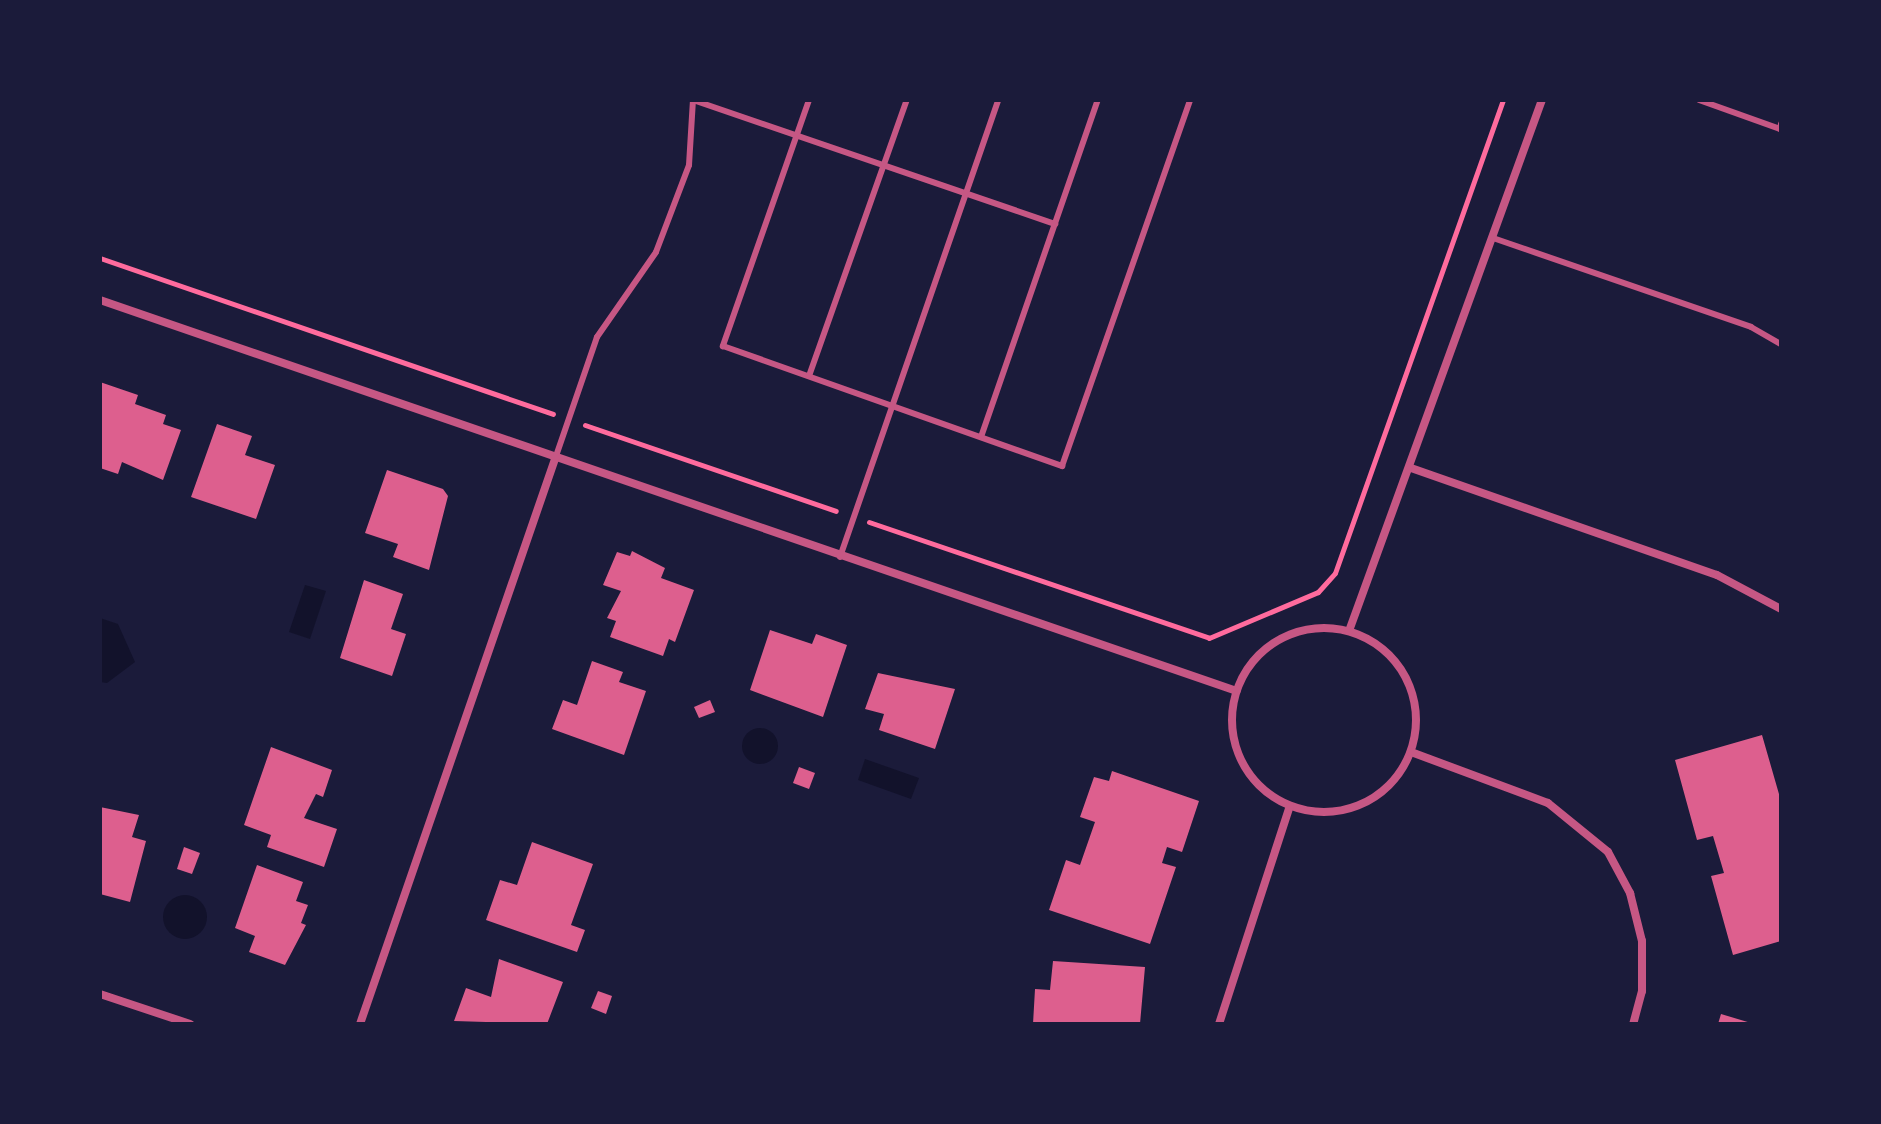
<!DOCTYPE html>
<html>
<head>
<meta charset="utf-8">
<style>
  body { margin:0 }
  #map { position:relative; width:1881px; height:1124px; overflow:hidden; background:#1b1b3a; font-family:Inter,sans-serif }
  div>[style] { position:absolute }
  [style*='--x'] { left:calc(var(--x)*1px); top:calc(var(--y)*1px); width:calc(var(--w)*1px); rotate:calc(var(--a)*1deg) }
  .water>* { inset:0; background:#12122b }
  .round { border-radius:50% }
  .building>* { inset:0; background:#dd5f8e }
  .path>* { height:5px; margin:-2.5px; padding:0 2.5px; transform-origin:2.5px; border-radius:2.5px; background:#ff6b9d }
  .service>* { height:6px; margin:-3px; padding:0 3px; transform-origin:3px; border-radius:3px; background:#c65784 }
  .minor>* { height:8px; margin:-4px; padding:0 4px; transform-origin:4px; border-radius:4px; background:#c65784 }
  .minor>.ring { margin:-4px; padding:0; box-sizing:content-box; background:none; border:8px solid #c65784; border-radius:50% }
  span { translate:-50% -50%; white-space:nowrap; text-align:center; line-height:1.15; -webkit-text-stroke:8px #1b1b3a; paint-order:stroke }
  .frame { position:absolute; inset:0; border:102px solid #1b1b3a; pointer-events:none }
</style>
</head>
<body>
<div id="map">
  <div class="water">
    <div style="clip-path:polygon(305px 585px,326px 591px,310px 639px,289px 632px)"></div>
    <div style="clip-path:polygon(100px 618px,118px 624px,135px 662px,107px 683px,100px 682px)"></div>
    <div class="round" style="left:742px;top:728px;width:36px;height:36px"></div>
    <div style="clip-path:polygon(865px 759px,919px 778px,911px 799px,858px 780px)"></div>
    <div class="round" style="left:163px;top:895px;width:44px;height:44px"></div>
  </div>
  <div class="building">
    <div style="clip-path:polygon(100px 382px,138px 395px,135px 404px,166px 415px,163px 424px,181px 430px,163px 480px,122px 462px,118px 474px,100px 468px)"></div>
    <div style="clip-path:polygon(217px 424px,252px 436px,245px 455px,275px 465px,256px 519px,191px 497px)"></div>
    <div style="clip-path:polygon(387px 470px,443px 489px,448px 496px,429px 570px,393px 557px,398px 544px,365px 533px)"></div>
    <div style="clip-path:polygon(632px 551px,665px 568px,661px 578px,694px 590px,675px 642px,669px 639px,663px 656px,610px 637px,616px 621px,607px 618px,621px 591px,603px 585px,617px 552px,630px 556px)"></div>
    <div style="clip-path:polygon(364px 580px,403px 594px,391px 629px,406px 634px,392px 676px,340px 658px)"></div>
    <div style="clip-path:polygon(770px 630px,812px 644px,816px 634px,847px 645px,823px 717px,750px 690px)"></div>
    <div style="clip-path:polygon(592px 661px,623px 672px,619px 682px,646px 691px,624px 755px,552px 729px,563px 700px,577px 705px)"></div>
    <div style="clip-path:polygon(878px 673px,955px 689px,935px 749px,879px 730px,884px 714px,865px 709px)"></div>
    <div style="clip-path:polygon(710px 700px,715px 712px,699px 718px,694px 707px)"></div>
    <div style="clip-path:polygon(1762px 735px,1781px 801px,1781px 941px,1733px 955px,1711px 876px,1724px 873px,1713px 836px,1697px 840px,1675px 760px)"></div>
    <div style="clip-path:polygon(271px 747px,332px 770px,323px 797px,316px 794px,304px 818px,337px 829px,324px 867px,267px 847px,271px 835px,244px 825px)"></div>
    <div style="clip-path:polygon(799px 767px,815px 773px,809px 789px,793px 783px)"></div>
    <div style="clip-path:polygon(1112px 771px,1199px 801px,1182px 852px,1167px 847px,1162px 863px,1176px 867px,1150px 944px,1049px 910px,1066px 860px,1080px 865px,1095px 822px,1080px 817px,1094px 777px,1109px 781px)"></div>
    <div style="clip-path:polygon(100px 807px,139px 815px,132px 837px,146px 841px,130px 902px,100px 894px)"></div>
    <div style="clip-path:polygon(532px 842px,593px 864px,571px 925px,585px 930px,577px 952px,486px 920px,500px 880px,517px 885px)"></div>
    <div style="clip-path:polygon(184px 847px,200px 853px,192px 874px,177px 869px)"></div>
    <div style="clip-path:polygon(257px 865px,303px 882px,296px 901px,308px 905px,301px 923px,306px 925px,285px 965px,249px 952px,255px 936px,235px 928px)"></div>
    <div style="clip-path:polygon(499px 959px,563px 982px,547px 1024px,454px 1021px,466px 988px,491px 997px)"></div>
    <div style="clip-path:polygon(1053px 961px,1145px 967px,1140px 1024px,1033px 1024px,1035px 989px,1050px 990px)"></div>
    <div style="clip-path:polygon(598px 991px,612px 996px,606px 1014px,591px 1008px)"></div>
    <div style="clip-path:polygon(1721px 1014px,1751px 1023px,1751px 1024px,1718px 1024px)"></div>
  </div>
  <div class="path">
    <div style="--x:100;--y:258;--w:479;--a:19"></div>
    <div style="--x:585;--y:425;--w:265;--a:18.9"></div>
    <div style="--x:869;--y:522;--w:359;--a:18.8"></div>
    <div style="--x:1209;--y:638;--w:118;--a:-22.9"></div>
    <div style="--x:1318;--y:592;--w:25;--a:-48"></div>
    <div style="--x:1335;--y:573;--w:502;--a:-70.45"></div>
  </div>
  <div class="service">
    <div style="--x:693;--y:100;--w:383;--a:18.9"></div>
    <div style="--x:809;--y:100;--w:261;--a:109.3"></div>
    <div style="--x:723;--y:346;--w:360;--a:19.5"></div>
    <div style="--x:1062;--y:466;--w:388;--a:-70.7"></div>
    <div style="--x:1699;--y:100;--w:86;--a:19.7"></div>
    <div style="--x:1780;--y:129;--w:5;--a:-79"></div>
    <div style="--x:1493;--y:238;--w:273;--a:19"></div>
    <div style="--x:1751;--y:327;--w:34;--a:30"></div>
    <div style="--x:809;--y:376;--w:293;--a:-70.5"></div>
    <div style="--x:981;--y:437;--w:357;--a:-70.9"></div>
    <div style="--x:555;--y:459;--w:129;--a:-71"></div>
    <div style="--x:597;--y:337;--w:103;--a:-55.2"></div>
    <div style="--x:656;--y:252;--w:93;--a:-69.2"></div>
    <div style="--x:689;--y:165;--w:65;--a:-86.5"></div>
    <div style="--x:840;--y:557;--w:484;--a:-70.9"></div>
  </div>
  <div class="minor">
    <div style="--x:100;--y:300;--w:1202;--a:18.98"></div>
    <div style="--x:1411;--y:468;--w:324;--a:19.3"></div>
    <div style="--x:1717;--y:575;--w:72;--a:28"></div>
    <div class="ring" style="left:1232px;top:628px;width:176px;height:176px"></div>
    <div style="--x:1349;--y:631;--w:565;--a:-70.03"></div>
    <div style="--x:1411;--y:752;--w:146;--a:20.4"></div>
    <div style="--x:1548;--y:803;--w:77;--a:39.2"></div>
    <div style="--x:1608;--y:852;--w:47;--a:61.8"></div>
    <div style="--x:1630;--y:893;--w:49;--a:76"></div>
    <div style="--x:1642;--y:941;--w:50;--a:90"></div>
    <div style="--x:1642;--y:991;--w:34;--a:105"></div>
    <div style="--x:100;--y:994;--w:95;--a:18.4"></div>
    <div style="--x:360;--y:1024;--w:598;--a:-70.96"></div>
    <div style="--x:1219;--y:1024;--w:229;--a:-72"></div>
  </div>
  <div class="frame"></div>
</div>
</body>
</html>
